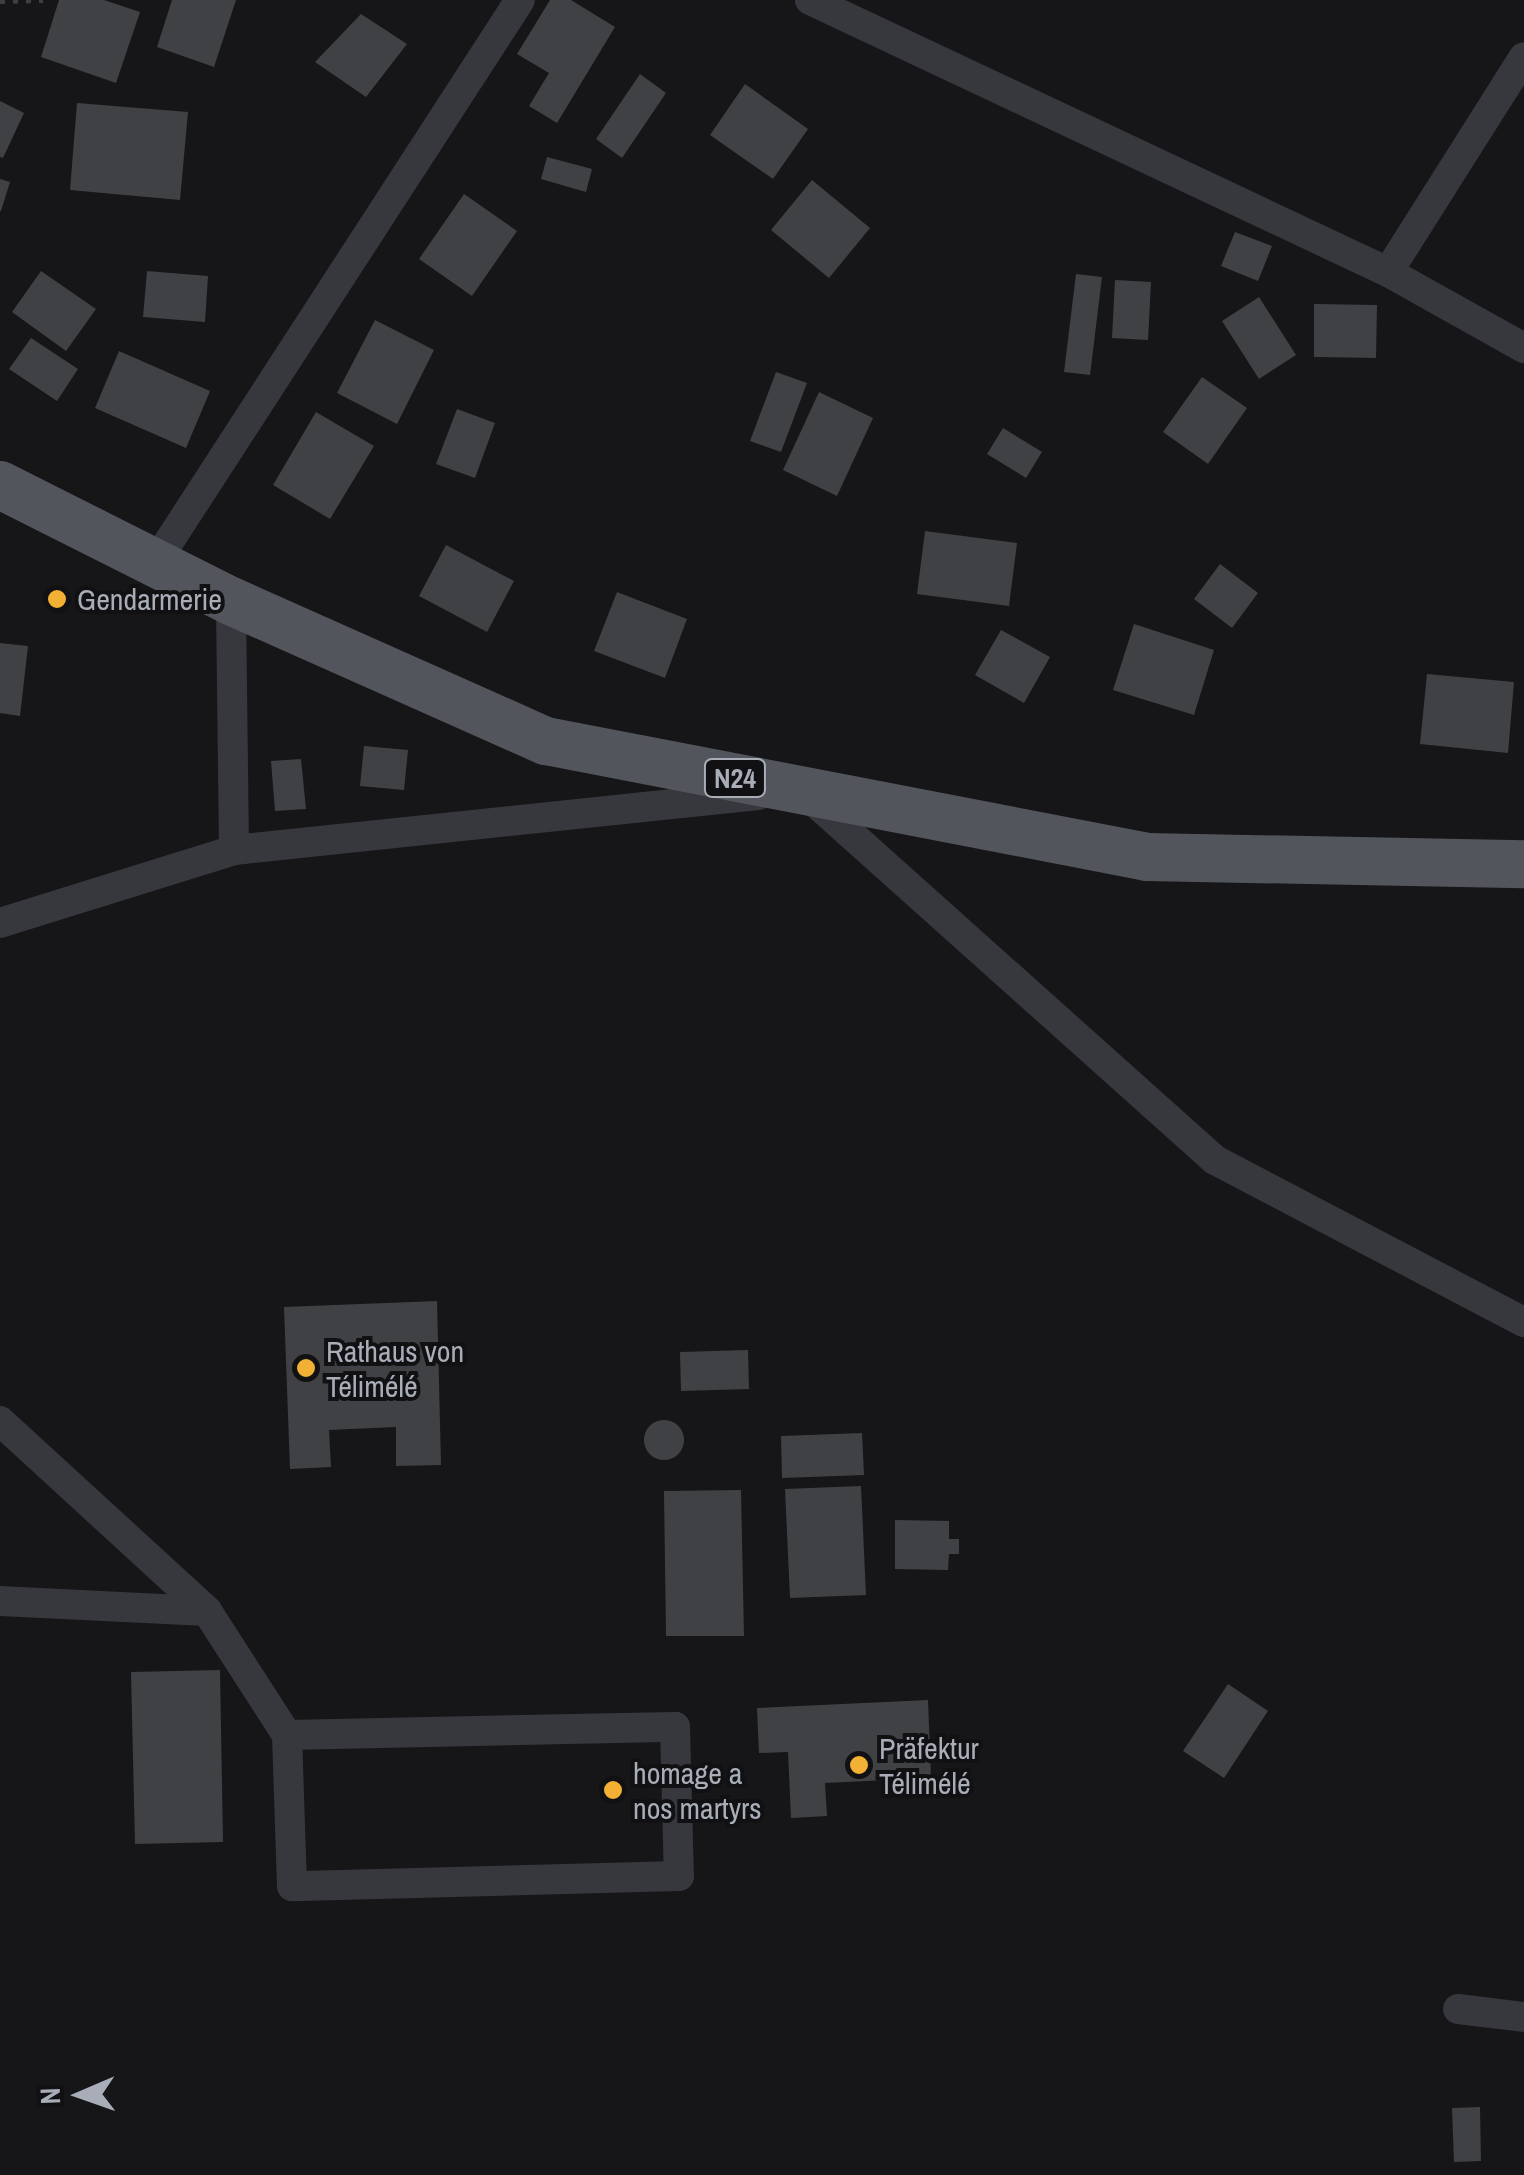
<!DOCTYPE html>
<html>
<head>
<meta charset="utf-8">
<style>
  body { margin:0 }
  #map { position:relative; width:1524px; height:2175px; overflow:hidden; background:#161618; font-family:"Archivo Narrow",sans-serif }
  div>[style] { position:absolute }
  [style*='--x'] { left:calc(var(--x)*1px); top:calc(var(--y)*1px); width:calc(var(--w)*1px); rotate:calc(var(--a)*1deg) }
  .building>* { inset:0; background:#404145 }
  .round { border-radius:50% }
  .path>* { height:6px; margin-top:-3px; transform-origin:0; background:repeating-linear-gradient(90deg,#3d3f44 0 5px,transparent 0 13px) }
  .minor>* { height:30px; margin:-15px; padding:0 15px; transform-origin:15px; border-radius:15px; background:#37383d }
  .primary>* { height:48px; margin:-24px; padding:0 24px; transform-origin:24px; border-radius:24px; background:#53555c }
  .dots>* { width:28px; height:28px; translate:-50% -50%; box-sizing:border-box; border:5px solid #111113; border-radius:50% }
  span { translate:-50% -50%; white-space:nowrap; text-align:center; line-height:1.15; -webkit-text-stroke:8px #111113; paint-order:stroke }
  .shield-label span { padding:2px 8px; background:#111113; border:2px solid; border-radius:8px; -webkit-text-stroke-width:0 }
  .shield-label { font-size:28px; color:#a8adb8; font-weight:700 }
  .poi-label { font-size:30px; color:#a8adb8 }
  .left { translate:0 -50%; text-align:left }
  .north { position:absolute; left:30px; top:2045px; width:100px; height:100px; -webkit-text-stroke:8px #111113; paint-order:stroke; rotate:268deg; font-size:28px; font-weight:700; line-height:40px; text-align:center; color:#a8adb8 }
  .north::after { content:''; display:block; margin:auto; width:35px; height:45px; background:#a8adb8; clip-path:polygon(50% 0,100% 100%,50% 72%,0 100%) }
</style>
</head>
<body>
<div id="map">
  <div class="building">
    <div style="clip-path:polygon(59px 0,104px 0,140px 12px,116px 83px,41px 57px)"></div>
    <div style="clip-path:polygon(172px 0,236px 0,214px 67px,157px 47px)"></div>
    <div style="clip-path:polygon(550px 0,571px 0,615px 27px,557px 123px,529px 106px,549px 73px,517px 54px)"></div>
    <div style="clip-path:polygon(361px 14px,407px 44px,366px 97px,315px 62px)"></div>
    <div style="clip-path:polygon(640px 74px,666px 93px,622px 158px,596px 139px)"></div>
    <div style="clip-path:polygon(745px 84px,808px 129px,773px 179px,710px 135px)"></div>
    <div style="clip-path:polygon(0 101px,24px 113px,3px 158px,0 157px)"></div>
    <div style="clip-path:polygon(77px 103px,188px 112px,180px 200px,70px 190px)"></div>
    <div style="clip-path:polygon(547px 157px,592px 169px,586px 192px,541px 179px)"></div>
    <div style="clip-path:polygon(0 179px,10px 182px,1px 211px,0 211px)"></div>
    <div style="clip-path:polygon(812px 180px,870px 228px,829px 278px,771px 230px)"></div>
    <div style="clip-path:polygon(464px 194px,517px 231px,472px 296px,419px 259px)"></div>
    <div style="clip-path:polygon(1235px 232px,1272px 246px,1258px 281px,1221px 266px)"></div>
    <div style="clip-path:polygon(41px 271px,96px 309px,66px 351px,12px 312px)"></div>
    <div style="clip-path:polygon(147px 271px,208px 276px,205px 322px,143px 317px)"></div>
    <div style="clip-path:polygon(1076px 274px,1102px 277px,1090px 375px,1064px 372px)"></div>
    <div style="clip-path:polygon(1115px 280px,1151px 282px,1148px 340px,1112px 338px)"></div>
    <div style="clip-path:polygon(1259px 297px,1296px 355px,1259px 379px,1222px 321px)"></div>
    <div style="clip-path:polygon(1314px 304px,1377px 305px,1376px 358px,1314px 357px)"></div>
    <div style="clip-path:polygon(375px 320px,434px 350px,397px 424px,337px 393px)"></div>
    <div style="clip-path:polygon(31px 338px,78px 369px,57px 401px,9px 369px)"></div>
    <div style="clip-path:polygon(119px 351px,210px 391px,186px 448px,95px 408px)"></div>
    <div style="clip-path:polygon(776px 372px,807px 383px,781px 452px,750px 441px)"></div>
    <div style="clip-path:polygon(1202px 377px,1247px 408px,1208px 464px,1163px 432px)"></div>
    <div style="clip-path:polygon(819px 392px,873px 418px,837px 496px,783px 470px)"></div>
    <div style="clip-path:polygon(457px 409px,495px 423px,475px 478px,436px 464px)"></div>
    <div style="clip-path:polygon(316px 412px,374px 446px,330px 519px,273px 485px)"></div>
    <div style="clip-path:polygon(1003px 428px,1042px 452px,1026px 478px,987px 454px)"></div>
    <div style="clip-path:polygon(925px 531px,1017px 543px,1009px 606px,917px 594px)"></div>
    <div style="clip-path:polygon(446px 545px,514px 581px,487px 632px,419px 596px)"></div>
    <div style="clip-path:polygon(1220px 564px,1258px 593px,1232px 628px,1194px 599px)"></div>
    <div style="clip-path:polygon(617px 592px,687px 619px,665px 678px,594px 651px)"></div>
    <div style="clip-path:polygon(1134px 624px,1214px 650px,1194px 715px,1113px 690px)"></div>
    <div style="clip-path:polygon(1001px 630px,1050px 657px,1024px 703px,975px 675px)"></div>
    <div style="clip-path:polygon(0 643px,28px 646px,20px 716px,0 713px)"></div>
    <div style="clip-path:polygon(1427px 674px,1514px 682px,1508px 753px,1420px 744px)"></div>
    <div style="clip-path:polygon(364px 746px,408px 750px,404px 790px,360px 786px)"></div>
    <div style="clip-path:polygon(301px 759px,306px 809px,275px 811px,271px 761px)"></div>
    <div style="clip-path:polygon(437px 1301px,441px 1465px,396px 1466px,396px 1427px,329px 1430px,331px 1467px,290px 1469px,284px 1307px)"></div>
    <div style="clip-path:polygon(748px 1350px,749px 1389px,681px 1391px,680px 1352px)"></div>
    <div class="round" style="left:644px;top:1420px;width:40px;height:40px"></div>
    <div style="clip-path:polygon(862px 1433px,864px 1475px,782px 1478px,781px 1436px)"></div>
    <div style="clip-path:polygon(861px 1486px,866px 1595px,790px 1598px,785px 1489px)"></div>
    <div style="clip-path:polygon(741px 1490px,744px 1636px,666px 1636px,664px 1491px)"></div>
    <div style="clip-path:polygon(895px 1520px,949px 1521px,949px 1539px,959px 1539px,959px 1554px,949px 1554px,948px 1570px,895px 1569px)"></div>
    <div style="clip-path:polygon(220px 1670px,223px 1842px,135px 1844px,131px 1672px)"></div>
    <div style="clip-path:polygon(1228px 1684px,1268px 1711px,1224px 1778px,1183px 1751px)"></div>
    <div style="clip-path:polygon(928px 1700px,931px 1778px,825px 1783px,827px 1816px,791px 1818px,788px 1752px,759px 1753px,757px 1708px)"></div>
    <div style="clip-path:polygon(1480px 2107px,1481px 2161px,1454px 2162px,1452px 2108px)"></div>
  </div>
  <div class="path">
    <div style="--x:0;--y:1;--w:43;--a:-1.3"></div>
  </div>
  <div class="minor">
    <div style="--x:810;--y:0;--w:639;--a:25.2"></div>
    <div style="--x:1388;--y:272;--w:156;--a:29.2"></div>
    <div style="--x:1388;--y:272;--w:254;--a:-57.7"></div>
    <div style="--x:157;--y:560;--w:667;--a:-57.05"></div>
    <div style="--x:807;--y:795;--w:547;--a:41.82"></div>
    <div style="--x:1215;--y:1160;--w:349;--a:27.7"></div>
    <div style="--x:234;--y:850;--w:527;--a:-5.99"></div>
    <div style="--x:0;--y:923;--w:245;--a:-17.3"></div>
    <div style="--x:234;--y:850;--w:249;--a:-90.7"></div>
    <div style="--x:0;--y:1421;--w:281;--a:42.5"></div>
    <div style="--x:207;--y:1611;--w:148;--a:57.2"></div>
    <div style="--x:287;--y:1735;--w:388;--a:-1.2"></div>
    <div style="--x:675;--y:1727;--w:149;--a:88.5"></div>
    <div style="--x:679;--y:1876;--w:387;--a:178.5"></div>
    <div style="--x:292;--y:1886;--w:151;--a:-91.9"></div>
    <div style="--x:0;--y:1601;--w:207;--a:2.8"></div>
    <div style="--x:1458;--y:2009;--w:66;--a:6.9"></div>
  </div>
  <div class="primary">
    <div style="--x:0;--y:485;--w:258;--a:26.7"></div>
    <div style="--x:231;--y:601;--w:345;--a:24"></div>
    <div style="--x:546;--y:741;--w:612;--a:10.92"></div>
    <div style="--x:1147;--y:857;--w:377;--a:1.1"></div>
  </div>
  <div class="dots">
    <div style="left:57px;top:599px;background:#f2b134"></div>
    <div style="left:306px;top:1368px;background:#f2b134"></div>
    <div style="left:859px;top:1765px;background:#f2b134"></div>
    <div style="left:613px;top:1790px;background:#f2b134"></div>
  </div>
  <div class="shield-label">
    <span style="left:735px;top:778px">N24</span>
  </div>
  <div class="poi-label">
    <span class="left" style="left:77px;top:599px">Gendarmerie</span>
    <span class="left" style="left:326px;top:1368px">Rathaus von<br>Télimélé</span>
    <span class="left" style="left:879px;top:1765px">Präfektur<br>Télimélé</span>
    <span class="left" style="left:633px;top:1790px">homage a<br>nos martyrs</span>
  </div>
  <div class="north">N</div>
</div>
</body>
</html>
